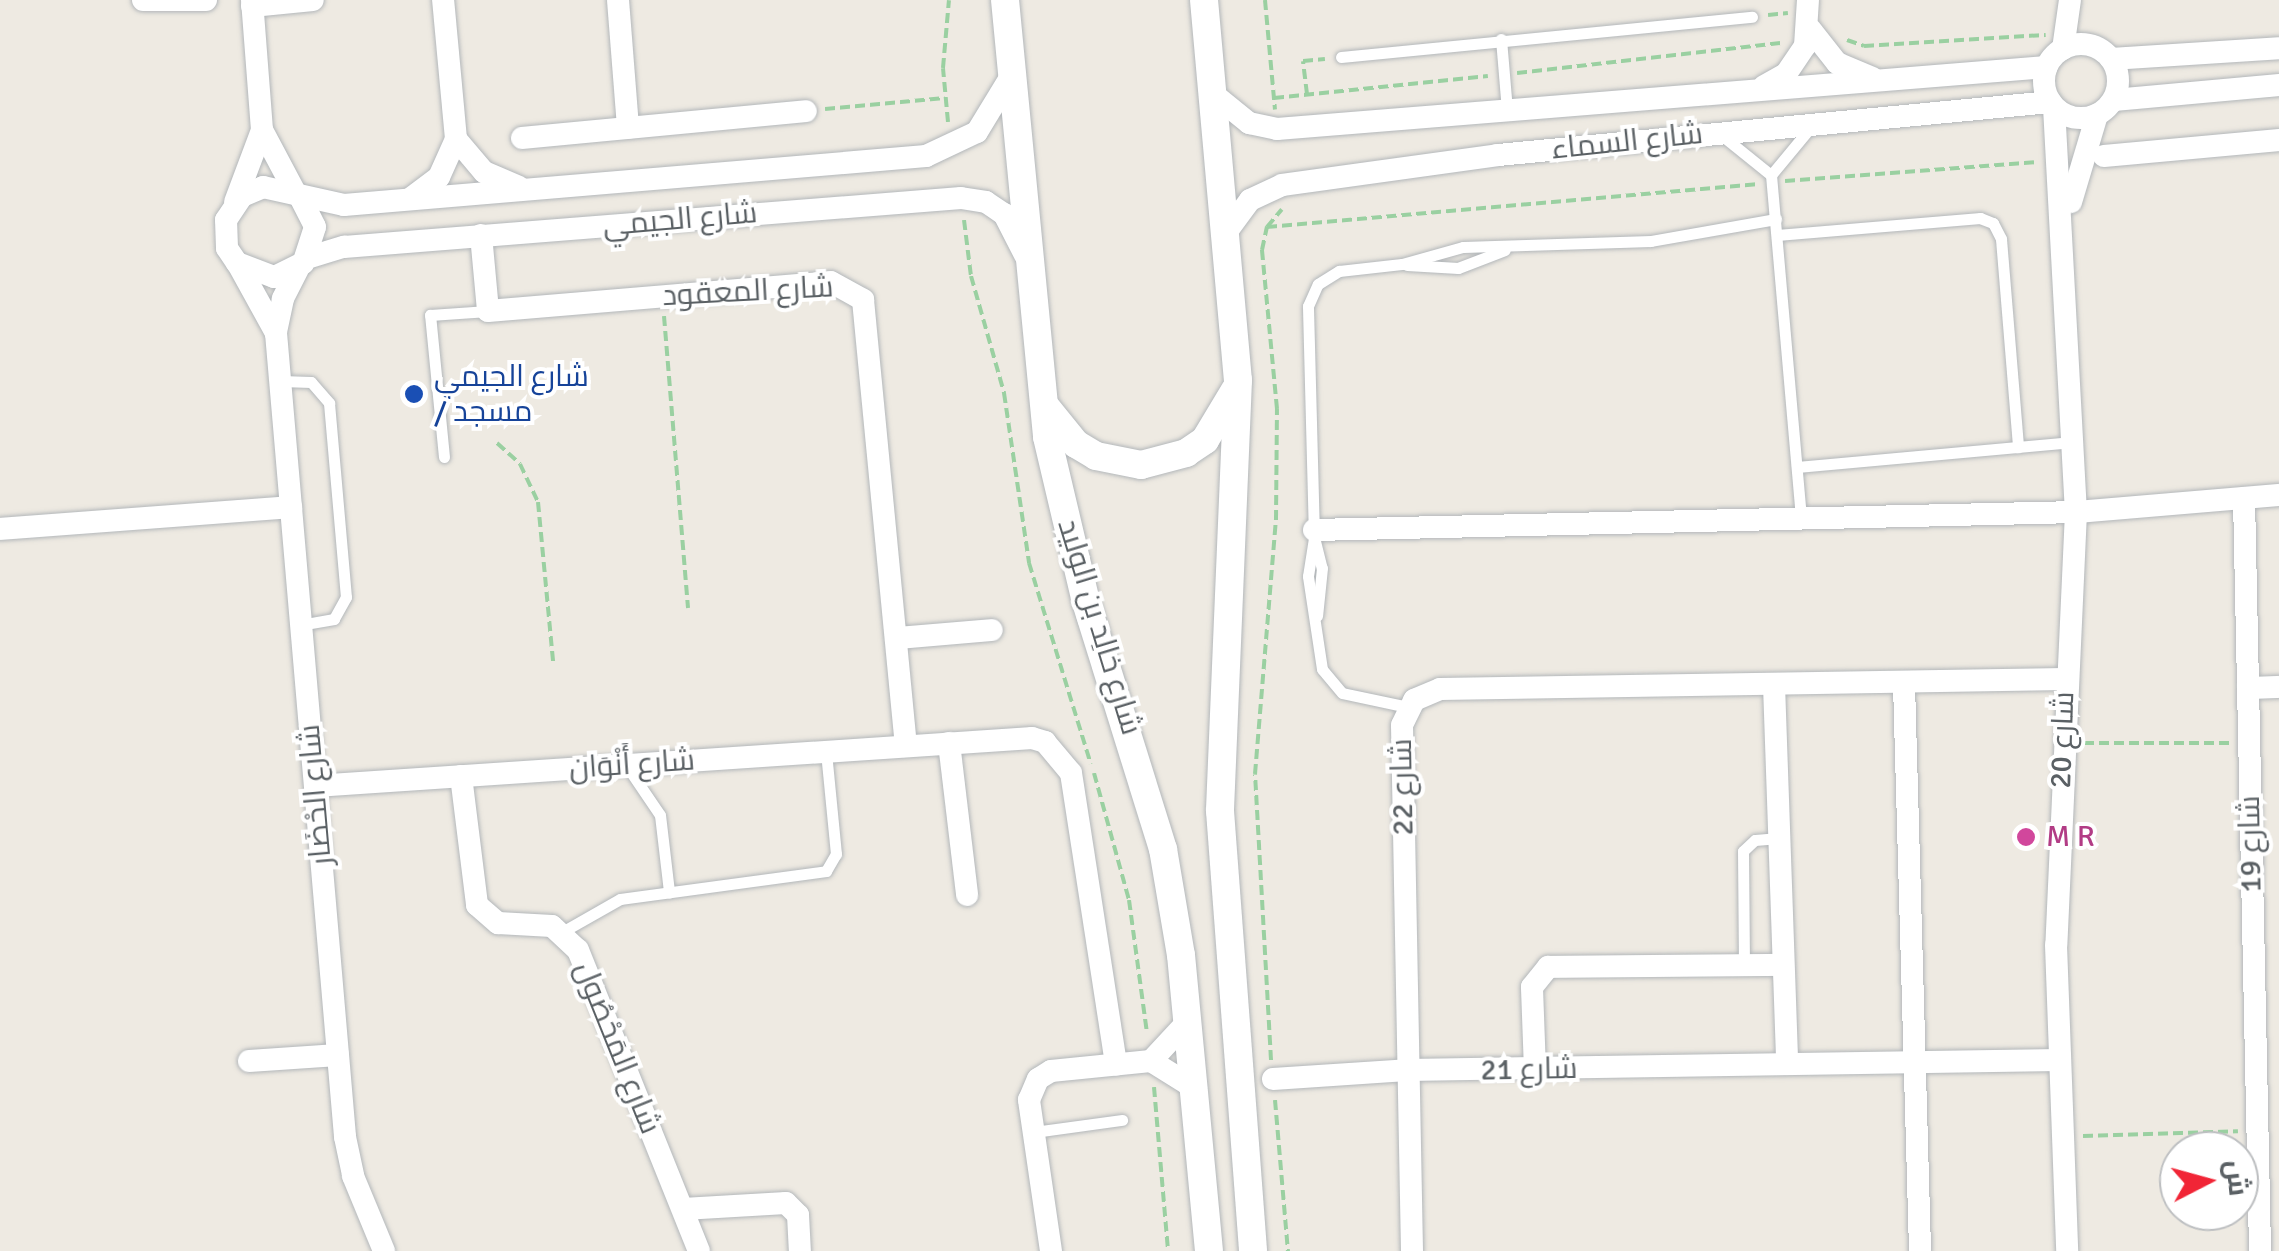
<!DOCTYPE html>
<html>
<head>
<meta charset="utf-8">
<style>
  body { margin:0 }
  #map { position:relative; width:2279px; height:1251px; overflow:hidden; background:#eeeae2; font-family:Signika,Cairo,sans-serif }
  div>[style] { position:absolute }
  [style*='--x'] { left:calc(var(--x)*1px); top:calc(var(--y)*1px); width:calc(var(--w)*1px); rotate:calc(var(--a)*1deg) }
  .path>* { height:4px; margin-top:-2px; transform-origin:0; background:repeating-linear-gradient(90deg,#9ad0a1 0 10px,transparent 0 15px) }
  .roads { filter:drop-shadow(0 0 2px #b3b7ba) drop-shadow(0 0 2px #b3b7ba) }
  .service>* { height:11px; margin:-5.5px; padding:0 5.5px; transform-origin:5.5px; border-radius:5.5px; background:#fff }
  .minor>* { height:22px; margin:-11px; padding:0 11px; transform-origin:11px; border-radius:11px; background:#fff }
  .minor>.ring { margin:-11px; padding:0; box-sizing:content-box; background:none; border:22px solid #fff; border-radius:50% }
  .tertiary>* { height:28px; margin:-14px; padding:0 14px; transform-origin:14px; border-radius:14px; background:#fff }
  .dots>* { width:28px; height:28px; translate:-50% -50%; box-sizing:border-box; border:5px solid #fff; border-radius:50% }
  span { translate:-50% -50%; white-space:nowrap; text-align:center; line-height:1.15; -webkit-text-stroke:8px #fff; paint-order:stroke }
  .street-label { font-size:30px; color:#5a6064 }
  .transit-label { font-size:30px; color:#164399 }
  .left { translate:0 -50%; text-align:left }
  .hotel-label { font-size:30px; color:#b23c85 }
  .north { position:absolute; left:2159px; top:1131px; width:100px; height:100px; box-sizing:border-box; background:#fff; border:2px solid #bdbfc1; border-radius:50%; rotate:84deg; font-size:28px; font-weight:700; line-height:40px; text-align:center; color:#5a6064 }
  .north::after { content:''; display:block; margin:auto; width:35px; height:45px; background:#f12536; clip-path:polygon(50% 0,100% 100%,50% 72%,0 100%) }
</style>
</head>
<body>
<div id="map">
  <div class="path">
    <div style="--x:1265;--y:0;--w:110;--a:84.8"></div>
    <div style="--x:1768;--y:15;--w:20;--a:-6"></div>
    <div style="--x:1847;--y:40;--w:18;--a:19"></div>
    <div style="--x:1864;--y:46;--w:182;--a:-3.5"></div>
    <div style="--x:1517;--y:73;--w:266;--a:-6.5"></div>
    <div style="--x:1307;--y:94;--w:33;--a:-97"></div>
    <div style="--x:1303;--y:61;--w:22;--a:-5"></div>
    <div style="--x:1274;--y:98;--w:215;--a:-5.9"></div>
    <div style="--x:825;--y:109;--w:120;--a:-5.3"></div>
    <div style="--x:948;--y:122;--w:54;--a:-95.3"></div>
    <div style="--x:943;--y:68;--w:68;--a:-85"></div>
    <div style="--x:1785;--y:181;--w:251;--a:-4.3"></div>
    <div style="--x:964;--y:220;--w:56;--a:82.9"></div>
    <div style="--x:971;--y:276;--w:122;--a:74.2"></div>
    <div style="--x:1004;--y:393;--w:172;--a:81.6"></div>
    <div style="--x:1029;--y:563;--w:210;--a:72.9"></div>
    <div style="--x:1267;--y:227;--w:491;--a:-5"></div>
    <div style="--x:664;--y:316;--w:293;--a:85.3"></div>
    <div style="--x:497;--y:443;--w:31;--a:42"></div>
    <div style="--x:520;--y:464;--w:42;--a:64.7"></div>
    <div style="--x:538;--y:502;--w:161;--a:84.6"></div>
    <div style="--x:2084;--y:743;--w:145;--a:0"></div>
    <div style="--x:1094;--y:773;--w:132;--a:74.6"></div>
    <div style="--x:1129;--y:900;--w:134;--a:82.3"></div>
    <div style="--x:1271;--y:1060;--w:286;--a:-93.2"></div>
    <div style="--x:1255;--y:774;--w:255;--a:-85.3"></div>
    <div style="--x:1276;--y:520;--w:111;--a:-89.5"></div>
    <div style="--x:1277;--y:409;--w:160;--a:-95.4"></div>
    <div style="--x:1262;--y:250;--w:24;--a:-78"></div>
    <div style="--x:1267;--y:227;--w:23;--a:-50"></div>
    <div style="--x:1154;--y:1087;--w:165;--a:85.1"></div>
    <div style="--x:1275;--y:1100;--w:152;--a:85.1"></div>
    <div style="--x:2083;--y:1136;--w:155;--a:-1.8"></div>
  </div>
  <div class="roads">
    <div class="service">
      <div style="--x:1501;--y:39;--w:71;--a:85.2"></div>
      <div style="--x:1341;--y:57;--w:413;--a:-5.6"></div>
      <div style="--x:1725;--y:138;--w:59;--a:38.8"></div>
      <div style="--x:1771;--y:175;--w:346;--a:85"></div>
      <div style="--x:1771;--y:175;--w:61;--a:-50.3"></div>
      <div style="--x:1777;--y:235;--w:204;--a:-4.8"></div>
      <div style="--x:1980;--y:218;--w:14;--a:21"></div>
      <div style="--x:1993;--y:223;--w:18;--a:63"></div>
      <div style="--x:2001;--y:239;--w:209;--a:85.3"></div>
      <div style="--x:1407;--y:265;--w:51;--a:3.4"></div>
      <div style="--x:1458;--y:268;--w:50;--a:-21"></div>
      <div style="--x:281;--y:381;--w:30;--a:2"></div>
      <div style="--x:311;--y:382;--w:28;--a:49"></div>
      <div style="--x:329;--y:403;--w:195;--a:85"></div>
      <div style="--x:346;--y:597;--w:25;--a:119"></div>
      <div style="--x:334;--y:619;--w:34;--a:170"></div>
      <div style="--x:444;--y:457;--w:143;--a:-95.6"></div>
      <div style="--x:430;--y:315;--w:58;--a:-3.9"></div>
      <div style="--x:1797;--y:467;--w:274;--a:-5.2"></div>
      <div style="--x:1314;--y:537;--w:32;--a:76"></div>
      <div style="--x:1322;--y:568;--w:48;--a:95.9"></div>
      <div style="--x:1408;--y:707;--w:67;--a:-168"></div>
      <div style="--x:1342;--y:693;--w:31;--a:-130"></div>
      <div style="--x:1322;--y:669;--w:94;--a:-98.6"></div>
      <div style="--x:1308;--y:576;--w:39;--a:-81"></div>
      <div style="--x:1314;--y:537;--w:231;--a:-91.5"></div>
      <div style="--x:1308;--y:306;--w:24;--a:-66"></div>
      <div style="--x:1318;--y:284;--w:25;--a:-32"></div>
      <div style="--x:1339;--y:271;--w:63;--a:-6.3"></div>
      <div style="--x:1402;--y:264;--w:63;--a:-15.6"></div>
      <div style="--x:1463;--y:247;--w:188;--a:-1.8"></div>
      <div style="--x:1651;--y:241;--w:127;--a:-10"></div>
      <div style="--x:626;--y:765;--w:60;--a:55.8"></div>
      <div style="--x:660;--y:815;--w:78;--a:83.3"></div>
      <div style="--x:562;--y:932;--w:67;--a:-29.6"></div>
      <div style="--x:620;--y:899;--w:208;--a:-7.7"></div>
      <div style="--x:826;--y:871;--w:20;--a:-60"></div>
      <div style="--x:836;--y:854;--w:102;--a:-95.6"></div>
      <div style="--x:1744;--y:966;--w:115;--a:-90.5"></div>
      <div style="--x:1743;--y:851;--w:16;--a:-43"></div>
      <div style="--x:1755;--y:840;--w:24;--a:-5"></div>
      <div style="--x:1034;--y:1132;--w:89;--a:-7.8"></div>
    </div>
    <div class="minor">
      <div style="--x:143;--y:0;--w:63;--a:0"></div>
      <div style="--x:252;--y:0;--w:130;--a:85.6"></div>
      <div style="--x:262;--y:130;--w:72;--a:62"></div>
      <div style="--x:618;--y:0;--w:128;--a:85.5"></div>
      <div style="--x:252;--y:6;--w:61;--a:-5.6"></div>
      <div style="--x:1811;--y:30;--w:42;--a:51.8"></div>
      <div style="--x:1837;--y:63;--w:39;--a:23"></div>
      <div class="ring" style="left:2044px;top:44px;width:52px;height:52px"></div>
      <div style="--x:2063;--y:49;--w:49;--a:-81.9"></div>
      <div style="--x:2111;--y:59;--w:168;--a:-3.7"></div>
      <div style="--x:1764;--y:86;--w:25;--a:-29"></div>
      <div style="--x:1786;--y:74;--w:34;--a:-56"></div>
      <div style="--x:1805;--y:46;--w:46;--a:-86.3"></div>
      <div style="--x:1212;--y:93;--w:48;--a:39"></div>
      <div style="--x:1249;--y:123;--w:29;--a:12"></div>
      <div style="--x:1277;--y:129;--w:772;--a:-4.6"></div>
      <div style="--x:2114;--y:100;--w:166;--a:-5.2"></div>
      <div style="--x:2054;--y:107;--w:406;--a:86.9"></div>
      <div style="--x:2076;--y:512;--w:433;--a:92.6"></div>
      <div style="--x:2056;--y:945;--w:306;--a:87.9"></div>
      <div style="--x:522;--y:138;--w:285;--a:-5.4"></div>
      <div style="--x:456;--y:139;--w:43;--a:49.7"></div>
      <div style="--x:484;--y:172;--w:38;--a:23"></div>
      <div style="--x:2104;--y:156;--w:176;--a:-5.2"></div>
      <div style="--x:411;--y:198;--w:35;--a:-37"></div>
      <div style="--x:439;--y:177;--w:42;--a:-65.9"></div>
      <div style="--x:456;--y:139;--w:140;--a:-95.3"></div>
      <div style="--x:301;--y:199;--w:31;--a:63"></div>
      <div style="--x:315;--y:227;--w:38;--a:108"></div>
      <div style="--x:303;--y:263;--w:32;--a:154"></div>
      <div style="--x:274;--y:277;--w:40;--a:-159"></div>
      <div style="--x:237;--y:263;--w:18;--a:-124"></div>
      <div style="--x:227;--y:248;--w:28;--a:-92"></div>
      <div style="--x:226;--y:220;--w:29;--a:-56"></div>
      <div style="--x:242;--y:196;--w:23;--a:-23"></div>
      <div style="--x:263;--y:187;--w:83;--a:12.5"></div>
      <div style="--x:344;--y:205;--w:584;--a:-4.81"></div>
      <div style="--x:926;--y:156;--w:56;--a:-25.2"></div>
      <div style="--x:977;--y:132;--w:66;--a:-58.7"></div>
      <div style="--x:235;--y:202;--w:77;--a:-69.4"></div>
      <div style="--x:2071;--y:202;--w:91;--a:-73.4"></div>
      <div style="--x:1225;--y:234;--w:42;--a:-53.7"></div>
      <div style="--x:1250;--y:200;--w:35;--a:-25"></div>
      <div style="--x:1282;--y:185;--w:218;--a:-7.9"></div>
      <div style="--x:1498;--y:155;--w:555;--a:-5.48"></div>
      <div style="--x:481;--y:235;--w:76;--a:84.7"></div>
      <div style="--x:488;--y:311;--w:344;--a:-4.8"></div>
      <div style="--x:831;--y:282;--w:37;--a:29"></div>
      <div style="--x:863;--y:300;--w:448;--a:84.5"></div>
      <div style="--x:307;--y:258;--w:39;--a:-17"></div>
      <div style="--x:344;--y:247;--w:619;--a:-4.54"></div>
      <div style="--x:961;--y:198;--w:25;--a:9"></div>
      <div style="--x:986;--y:202;--w:22;--a:34"></div>
      <div style="--x:1004;--y:214;--w:46;--a:62.9"></div>
      <div style="--x:239;--y:266;--w:77;--a:61.1"></div>
      <div style="--x:299;--y:267;--w:36;--a:117"></div>
      <div style="--x:283;--y:299;--w:35;--a:102"></div>
      <div style="--x:276;--y:333;--w:807;--a:85.09"></div>
      <div style="--x:345;--y:1137;--w:40;--a:78"></div>
      <div style="--x:353;--y:1176;--w:81;--a:67.5"></div>
      <div style="--x:2244;--y:498;--w:753;--a:88.78"></div>
      <div style="--x:0;--y:529;--w:292;--a:-4.3"></div>
      <div style="--x:1314;--y:530;--w:762;--a:-1.35"></div>
      <div style="--x:2076;--y:512;--w:204;--a:-4.8"></div>
      <div style="--x:897;--y:638;--w:95;--a:-4.8"></div>
      <div style="--x:1904;--y:684;--w:567;--a:88.38"></div>
      <div style="--x:1774;--y:685;--w:379;--a:88"></div>
      <div style="--x:2248;--y:688;--w:31;--a:-2"></div>
      <div style="--x:949;--y:743;--w:153;--a:83.2"></div>
      <div style="--x:461;--y:776;--w:130;--a:82.9"></div>
      <div style="--x:477;--y:905;--w:28;--a:41"></div>
      <div style="--x:498;--y:923;--w:54;--a:3.2"></div>
      <div style="--x:552;--y:926;--w:35;--a:43"></div>
      <div style="--x:578;--y:950;--w:324;--a:68.1"></div>
      <div style="--x:315;--y:786;--w:719;--a:-3.83"></div>
      <div style="--x:1032;--y:738;--w:14;--a:17"></div>
      <div style="--x:1045;--y:742;--w:40;--a:50"></div>
      <div style="--x:1071;--y:773;--w:295;--a:81.2"></div>
      <div style="--x:249;--y:1061;--w:89;--a:-3.9"></div>
      <div style="--x:1151;--y:1061;--w:56;--a:-47.2"></div>
      <div style="--x:1535;--y:1070;--w:83;--a:-92.1"></div>
      <div style="--x:1532;--y:987;--w:26;--a:-51"></div>
      <div style="--x:1548;--y:967;--w:235;--a:-0.5"></div>
      <div style="--x:1273;--y:1079;--w:134;--a:-3.8"></div>
      <div style="--x:1407;--y:1070;--w:653;--a:-0.88"></div>
      <div style="--x:683;--y:1209;--w:103;--a:-3.3"></div>
      <div style="--x:786;--y:1203;--w:17;--a:45"></div>
      <div style="--x:798;--y:1215;--w:36;--a:87"></div>
      <div style="--x:1051;--y:1251;--w:153;--a:-98.3"></div>
      <div style="--x:1029;--y:1100;--w:23;--a:-67"></div>
      <div style="--x:1038;--y:1079;--w:15;--a:-32"></div>
      <div style="--x:1051;--y:1071;--w:100;--a:-5.7"></div>
      <div style="--x:1151;--y:1061;--w:53;--a:31.9"></div>
      <div style="--x:1412;--y:1251;--w:526;--a:-91.09"></div>
      <div style="--x:1402;--y:725;--w:28;--a:-64"></div>
      <div style="--x:1414;--y:700;--w:28;--a:-23"></div>
      <div style="--x:1440;--y:689;--w:625;--a:-0.92"></div>
    </div>
    <div class="tertiary">
      <div style="--x:1005;--y:0;--w:439;--a:84.5"></div>
      <div style="--x:1047;--y:437;--w:170;--a:76.7"></div>
      <div style="--x:1086;--y:602;--w:259;--a:72.7"></div>
      <div style="--x:1163;--y:849;--w:108;--a:80.4"></div>
      <div style="--x:1181;--y:955;--w:297;--a:84.6"></div>
      <div style="--x:1204;--y:0;--w:382;--a:84.9"></div>
      <div style="--x:1238;--y:380;--w:431;--a:92.4"></div>
      <div style="--x:1220;--y:811;--w:441;--a:85.7"></div>
      <div style="--x:1046;--y:407;--w:48;--a:51"></div>
      <div style="--x:1076;--y:444;--w:23;--a:31"></div>
      <div style="--x:1096;--y:456;--w:46;--a:11.3"></div>
      <div style="--x:1141;--y:465;--w:47;--a:-14.9"></div>
      <div style="--x:1186;--y:453;--w:23;--a:-34"></div>
      <div style="--x:1205;--y:440;--w:58;--a:-59"></div>
    </div>
  </div>
  <div class="dots">
    <div style="left:414px;top:394px;background:#1a4fb4"></div>
    <div style="left:2026px;top:837px;background:#d1479c"></div>
  </div>
  <div class="street-label">
    <span style="left:1627px;top:142px;rotate:-6deg">شارع السماء</span>
    <span style="left:680px;top:220px;rotate:-5deg">شارع الجيمي</span>
    <span style="left:748px;top:292px;rotate:-3deg">شارع المعقود</span>
    <span style="left:1099px;top:627px;rotate:73deg">شارع خالِد بن الوليد</span>
    <span style="left:2063px;top:740px;rotate:-88deg">شارع 20</span>
    <span style="left:632px;top:765px;rotate:-4deg">شارع أَنْوَان</span>
    <span style="left:1403px;top:787px;rotate:-91deg">شارع 22</span>
    <span style="left:316px;top:795px;rotate:-95deg">شارع الحْضَار</span>
    <span style="left:2251px;top:844px;rotate:-91deg">شارع 19</span>
    <span style="left:617px;top:1048px;rotate:68deg">شارع المَحْصُول</span>
    <span style="left:1529px;top:1070px;rotate:-1deg">شارع 21</span>
  </div>
  <div class="transit-label">
    <span class="left" style="left:434px;top:394px">شارع الجيمي<br>/ مسجد</span>
  </div>
  <div class="hotel-label">
    <span class="left" style="left:2046px;top:837px">M R</span>
  </div>
  <div class="north">ش</div>
</div>
</body>
</html>
